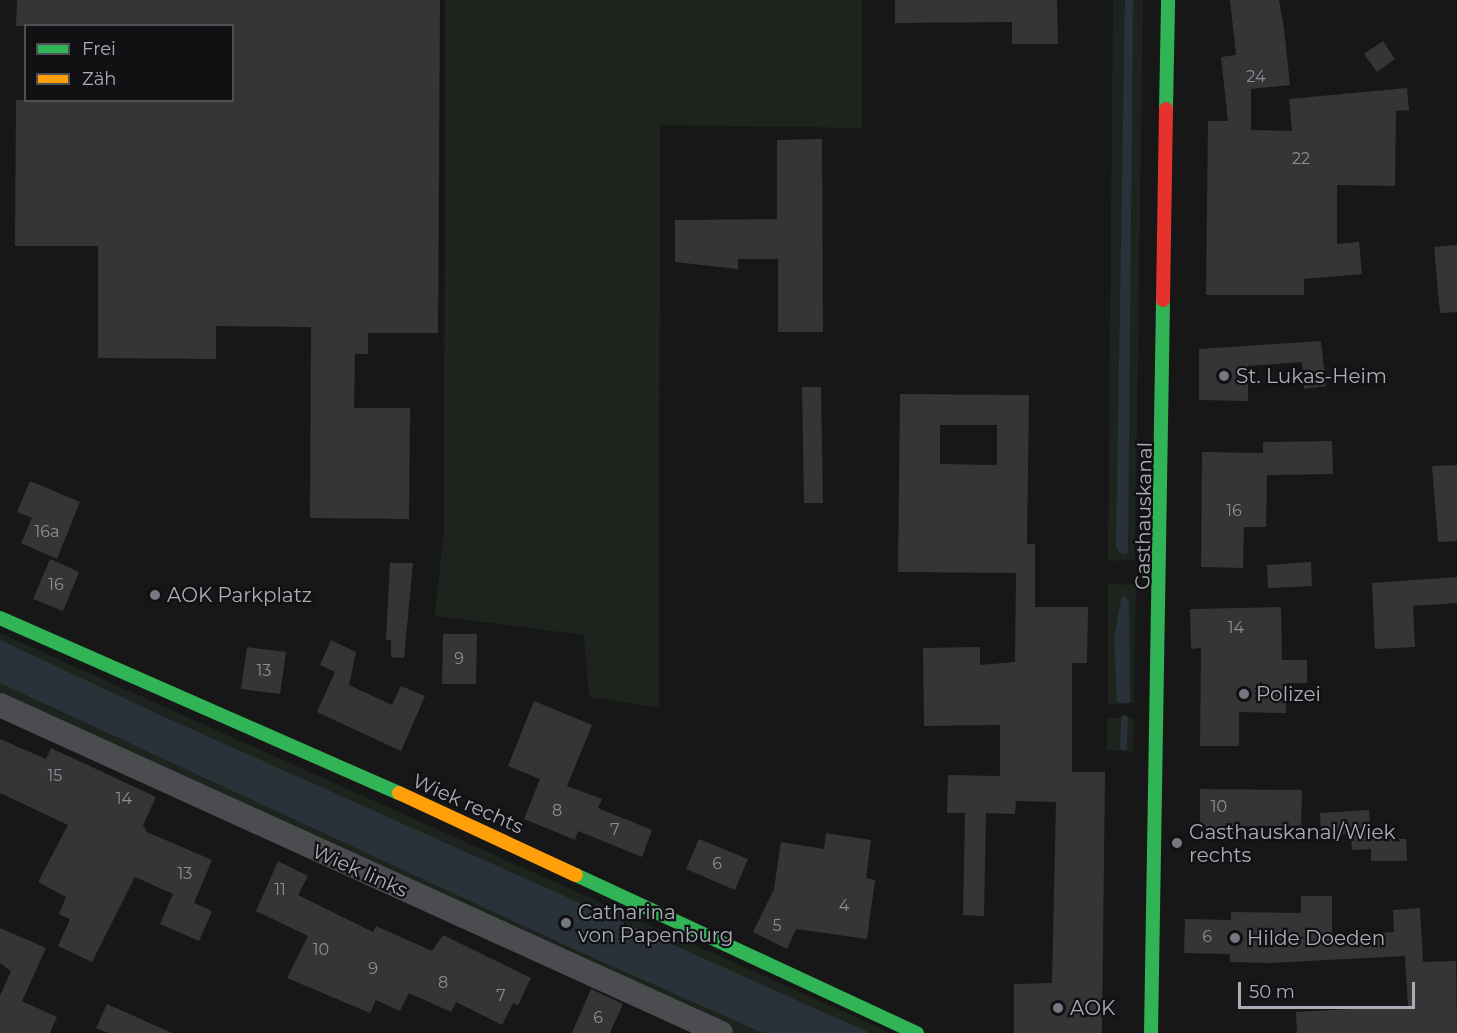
<!DOCTYPE html>
<html>
<head>
<meta charset="utf-8">
<style>
  body { margin:0 }
  #map { position:relative; width:1457px; height:1033px; overflow:hidden; background:#171717; font-family:Montserrat,sans-serif }
  div>[style] { position:absolute }
  [style*='--x'] { left:calc(var(--x)*1px); top:calc(var(--y)*1px); width:calc(var(--w)*1px); rotate:calc(var(--a)*1deg) }
  .green>* { inset:0; background:#1d241e }
  .water>* { inset:0; background:#2a3239 }
  .stream>* { height:7px; margin:-3.5px; padding:0 3.5px; transform-origin:3.5px; border-radius:3.5px; background:#2a3239 }
  .building>* { inset:0; background:#353536 }
  .street>* { height:24px; margin:-12px; padding:0 12px; transform-origin:12px; border-radius:12px; background:#4b4c50 }
  .fast>* { height:14px; margin:-7px; padding:0 7px; transform-origin:7px; border-radius:7px; background:#30b455 }
  .slow>* { height:14px; margin:-7px; padding:0 7px; transform-origin:7px; border-radius:7px; background:#ff9f0a }
  .jam>* { height:14px; margin:-7px; padding:0 7px; transform-origin:7px; border-radius:7px; background:#e5322d }
  .dots>* { width:16px; height:16px; translate:-50% -50%; box-sizing:border-box; border:3px solid #111113; border-radius:50% }
  span { translate:-50% -50%; white-space:nowrap; text-align:center; line-height:1.15; -webkit-text-stroke:4.5px #111113; paint-order:stroke }
  .number-label { font-size:16px; color:#8b8f98 }
  .number-label span { -webkit-text-stroke-width:0 }
  .poi-label { font-size:20px; color:#a8adb8 }
  .left { translate:0 -50%; text-align:left }
  .street-label { font-size:20px; color:#a8adb8 }
  .legend { position:absolute; left:24px; top:24px; width:210px; height:78px; box-sizing:border-box; background:#111113; border:2px solid #4d4f55; margin:0; padding:8px 10px; list-style:none; font-size:18px; color:#a8adb8 }
  .legend li { display:flex; align-items:center; gap:12px; height:30px }
  .legend b { width:30px; border:2px solid #4d4f55 }
  .scale { position:absolute; left:1238px; top:982px; width:177px; height:27px; box-sizing:border-box; border:3px solid #a8adb8; border-top:0; padding-left:8px; font-size:18px; line-height:21px; white-space:nowrap; color:#a8adb8; -webkit-text-stroke:4px #111113; paint-order:stroke }
</style>
</head>
<body>
<div id="map">
  <div class="green">
    <div style="clip-path:polygon(445px 0,862px 0,862px 128px,660px 125px,659px 708px,589px 697px,584px 635px,435px 616px,444px 528px)"></div>
    <div style="clip-path:polygon(1113px 0,1143px 0,1135px 560px,1108px 561px)"></div>
    <div style="clip-path:polygon(1108px 584px,1136px 585px,1134px 703px,1108px 705px)"></div>
    <div style="clip-path:polygon(0 633px,869px 1023px,889px 1033px,735px 1033px,0 696px)"></div>
    <div style="clip-path:polygon(1107px 718px,1134px 718px,1133px 752px,1107px 750px)"></div>
  </div>
  <div class="water">
    <div style="clip-path:polygon(1125px 0,1133px 0,1128px 553px,1122px 555px,1116px 548px)"></div>
    <div style="clip-path:polygon(1122px 595px,1129px 601px,1130px 703px,1124px 703px,1117px 702px,1114px 637px)"></div>
    <div style="clip-path:polygon(0 640px,160px 715px,870px 1033px,763px 1033px,578px 951px,0 683px)"></div>
  </div>
  <div class="stream">
    <div style="--x:1123;--y:746;--w:28;--a:-88"></div>
  </div>
  <div class="building">
    <div style="clip-path:polygon(17px 0,440px 0,438px 333px,368px 333px,368px 354px,355px 354px,354px 408px,410px 408px,409px 519px,310px 518px,311px 327px,216px 326px,216px 359px,98px 358px,98px 246px,15px 246px,16px 100px,232px 100px,232px 26px,16px 26px)"></div>
    <div style="clip-path:polygon(895px 0,1057px 0,1058px 44px,1012px 44px,1012px 22px,895px 23px)"></div>
    <div style="clip-path:polygon(1230px 0,1279px 0,1284px 29px,1290px 85px,1251px 89px,1251px 130px,1292px 131px,1289px 99px,1407px 88px,1409px 110px,1396px 111px,1395px 186px,1337px 185px,1337px 244px,1359px 242px,1362px 274px,1304px 279px,1304px 295px,1206px 295px,1208px 121px,1228px 121px,1221px 57px,1236px 55px)"></div>
    <div style="clip-path:polygon(1383px 41px,1395px 59px,1377px 72px,1364px 54px)"></div>
    <div style="clip-path:polygon(822px 139px,823px 332px,778px 332px,778px 259px,738px 259px,738px 269px,675px 262px,675px 220px,777px 219px,777px 140px)"></div>
    <div style="clip-path:polygon(1457px 245px,1457px 312px,1440px 313px,1434px 247px)"></div>
    <div style="clip-path:polygon(1321px 341px,1326px 386px,1304px 389px,1302px 362px,1248px 366px,1248px 401px,1199px 400px,1199px 349px)"></div>
    <div style="clip-path:polygon(802px 387px,821px 387px,823px 503px,804px 503px)"></div>
    <div style="clip-path:polygon(evenodd,900px 394px,1029px 395px,1027px 544px,1035px 544px,1035px 607px,1088px 607px,1087px 663px,1072px 663px,1072px 772px,1105px 772px,1102px 1033px,1014px 1033px,1014px 984px,1052px 983px,1056px 802px,1016px 801px,1015px 814px,986px 813px,984px 916px,963px 915px,965px 813px,947px 813px,948px 775px,1000px 776px,1000px 725px,924px 726px,923px 648px,980px 647px,980px 665px,1015px 662px,1016px 573px,898px 572px,900px 394px,940px 425px,997px 425px,997px 465px,940px 464px,940px 425px)"></div>
    <div style="clip-path:polygon(1332px 441px,1333px 474px,1267px 475px,1266px 527px,1244px 527px,1243px 568px,1201px 567px,1202px 452px,1263px 453px,1263px 442px)"></div>
    <div style="clip-path:polygon(1457px 465px,1457px 541px,1438px 542px,1432px 466px)"></div>
    <div style="clip-path:polygon(30px 481px,80px 502px,57px 559px,21px 543px,32px 518px,17px 512px)"></div>
    <div style="clip-path:polygon(50px 559px,79px 572px,63px 611px,33px 599px)"></div>
    <div style="clip-path:polygon(1311px 562px,1312px 586px,1268px 588px,1267px 565px)"></div>
    <div style="clip-path:polygon(390px 563px,413px 563px,404px 658px,391px 657px,391px 640px,386px 640px)"></div>
    <div style="clip-path:polygon(1457px 577px,1457px 603px,1413px 606px,1415px 647px,1375px 649px,1372px 583px)"></div>
    <div style="clip-path:polygon(1281px 607px,1282px 660px,1307px 660px,1307px 683px,1287px 683px,1286px 713px,1239px 712px,1239px 746px,1200px 746px,1201px 648px,1191px 649px,1190px 609px)"></div>
    <div style="clip-path:polygon(443px 634px,477px 634px,476px 684px,442px 684px)"></div>
    <div style="clip-path:polygon(331px 640px,356px 652px,349px 685px,392px 705px,401px 686px,425px 696px,401px 751px,317px 712px,335px 672px,320px 665px)"></div>
    <div style="clip-path:polygon(247px 647px,286px 652px,280px 694px,241px 689px)"></div>
    <div style="clip-path:polygon(534px 701px,592px 725px,567px 786px,602px 799px,598px 808px,652px 830px,642px 857px,578px 831px,575px 840px,524px 819px,540px 779px,508px 766px)"></div>
    <div style="clip-path:polygon(0 739px,46px 759px,51px 748px,156px 797px,143px 825px,147px 832px,212px 860px,194px 903px,212px 911px,199px 941px,160px 924px,173px 894px,135px 877px,92px 962px,58px 946px,70px 919px,59px 914px,66px 897px,38px 882px,68px 825px,0 793px)"></div>
    <div style="clip-path:polygon(1200px 789px,1302px 790px,1301px 826px,1237px 826px,1237px 834px,1200px 833px)"></div>
    <div style="clip-path:polygon(1369px 810px,1371px 839px,1406px 839px,1407px 861px,1371px 861px,1371px 849px,1352px 850px,1351px 834px,1321px 835px,1320px 813px)"></div>
    <div style="clip-path:polygon(826px 833px,871px 840px,866px 878px,875px 880px,867px 939px,796px 929px,787px 949px,753px 932px,774px 889px,781px 842px,824px 849px)"></div>
    <div style="clip-path:polygon(699px 839px,748px 859px,735px 890px,686px 869px)"></div>
    <div style="clip-path:polygon(278px 861px,308px 876px,298px 895px,373px 932px,376px 926px,432px 951px,443px 935px,531px 978px,518px 1005px,513px 1003px,502px 1025px,456px 1002px,451px 1012px,409px 993px,400px 1011px,376px 1000px,370px 1013px,287px 978px,308px 936px,256px 911px)"></div>
    <div style="clip-path:polygon(1301px 896px,1332px 896px,1332px 935px,1394px 932px,1393px 910px,1420px 908px,1423px 962px,1456px 961px,1457px 1033px,1297px 1033px,1296px 1012px,1408px 1006px,1405px 956px,1268px 963px,1230px 962px,1230px 954px,1184px 953px,1185px 919px,1231px 920px,1231px 912px,1301px 913px)"></div>
    <div style="clip-path:polygon(0 928px,46px 948px,22px 1001px,57px 1017px,50px 1033px,0 1033px,0 996px,11px 971px,0 963px)"></div>
    <div style="clip-path:polygon(591px 989px,623px 1004px,610px 1033px,572px 1033px)"></div>
    <div style="clip-path:polygon(107px 1004px,172px 1033px,108px 1033px,96px 1028px)"></div>
  </div>
  <div class="street">
    <div style="--x:0;--y:705;--w:792;--a:24.46"></div>
  </div>
  <div class="fast">
    <div style="--x:1166;--y:109;--w:109;--a:-88.9"></div>
    <div style="--x:0;--y:618;--w:436;--a:23.7"></div>
    <div style="--x:576;--y:875;--w:376;--a:24.9"></div>
    <div style="--x:1151;--y:1033;--w:733;--a:-89.06"></div>
  </div>
  <div class="slow">
    <div style="--x:399;--y:793;--w:195;--a:24.9"></div>
  </div>
  <div class="jam">
    <div style="--x:1163;--y:300;--w:191;--a:-89.1"></div>
  </div>
  <div class="dots">
    <div style="left:1224px;top:376px;background:#757880"></div>
    <div style="left:155px;top:595px;background:#757880"></div>
    <div style="left:1244px;top:694px;background:#757880"></div>
    <div style="left:1177px;top:843px;background:#757880"></div>
    <div style="left:566px;top:923px;background:#757880"></div>
    <div style="left:1235px;top:938px;background:#757880"></div>
    <div style="left:1058px;top:1008px;background:#757880"></div>
  </div>
  <div class="number-label">
    <span style="left:1256px;top:77px">24</span>
    <span style="left:1301px;top:159px">22</span>
    <span style="left:1234px;top:511px">16</span>
    <span style="left:47px;top:532px">16a</span>
    <span style="left:56px;top:585px">16</span>
    <span style="left:1236px;top:628px">14</span>
    <span style="left:459px;top:659px">9</span>
    <span style="left:264px;top:671px">13</span>
    <span style="left:55px;top:776px">15</span>
    <span style="left:124px;top:799px">14</span>
    <span style="left:1219px;top:807px">10</span>
    <span style="left:557px;top:811px">8</span>
    <span style="left:615px;top:830px">7</span>
    <span style="left:717px;top:864px">6</span>
    <span style="left:185px;top:874px">13</span>
    <span style="left:280px;top:890px">11</span>
    <span style="left:844px;top:906px">4</span>
    <span style="left:777px;top:926px">5</span>
    <span style="left:1207px;top:937px">6</span>
    <span style="left:321px;top:950px">10</span>
    <span style="left:373px;top:969px">9</span>
    <span style="left:443px;top:983px">8</span>
    <span style="left:501px;top:996px">7</span>
    <span style="left:598px;top:1018px">6</span>
  </div>
  <div class="poi-label">
    <span class="left" style="left:1236px;top:376px">St. Lukas-Heim</span>
    <span class="left" style="left:167px;top:595px">AOK Parkplatz</span>
    <span class="left" style="left:1256px;top:694px">Polizei</span>
    <span class="left" style="left:1189px;top:844px">Gasthauskanal/Wiek<br>rechts</span>
    <span class="left" style="left:578px;top:924px">Catharina<br>von Papenburg</span>
    <span class="left" style="left:1247px;top:938px">Hilde Doeden</span>
    <span class="left" style="left:1070px;top:1008px">AOK</span>
  </div>
  <div class="street-label">
    <span style="left:1144px;top:516px;rotate:-89deg">Gasthauskanal</span>
    <span style="left:468px;top:804px;rotate:24deg">Wiek rechts</span>
    <span style="left:360px;top:871px;rotate:24deg">Wiek links</span>
  </div>
  <ul class="legend">
  <li><b style="height:8px;background:#30b455"></b>Frei</li>
  <li><b style="height:8px;background:#ff9f0a"></b>Zäh</li>
  </ul>
  <div class="scale">50 m</div>
</div>
</body>
</html>
